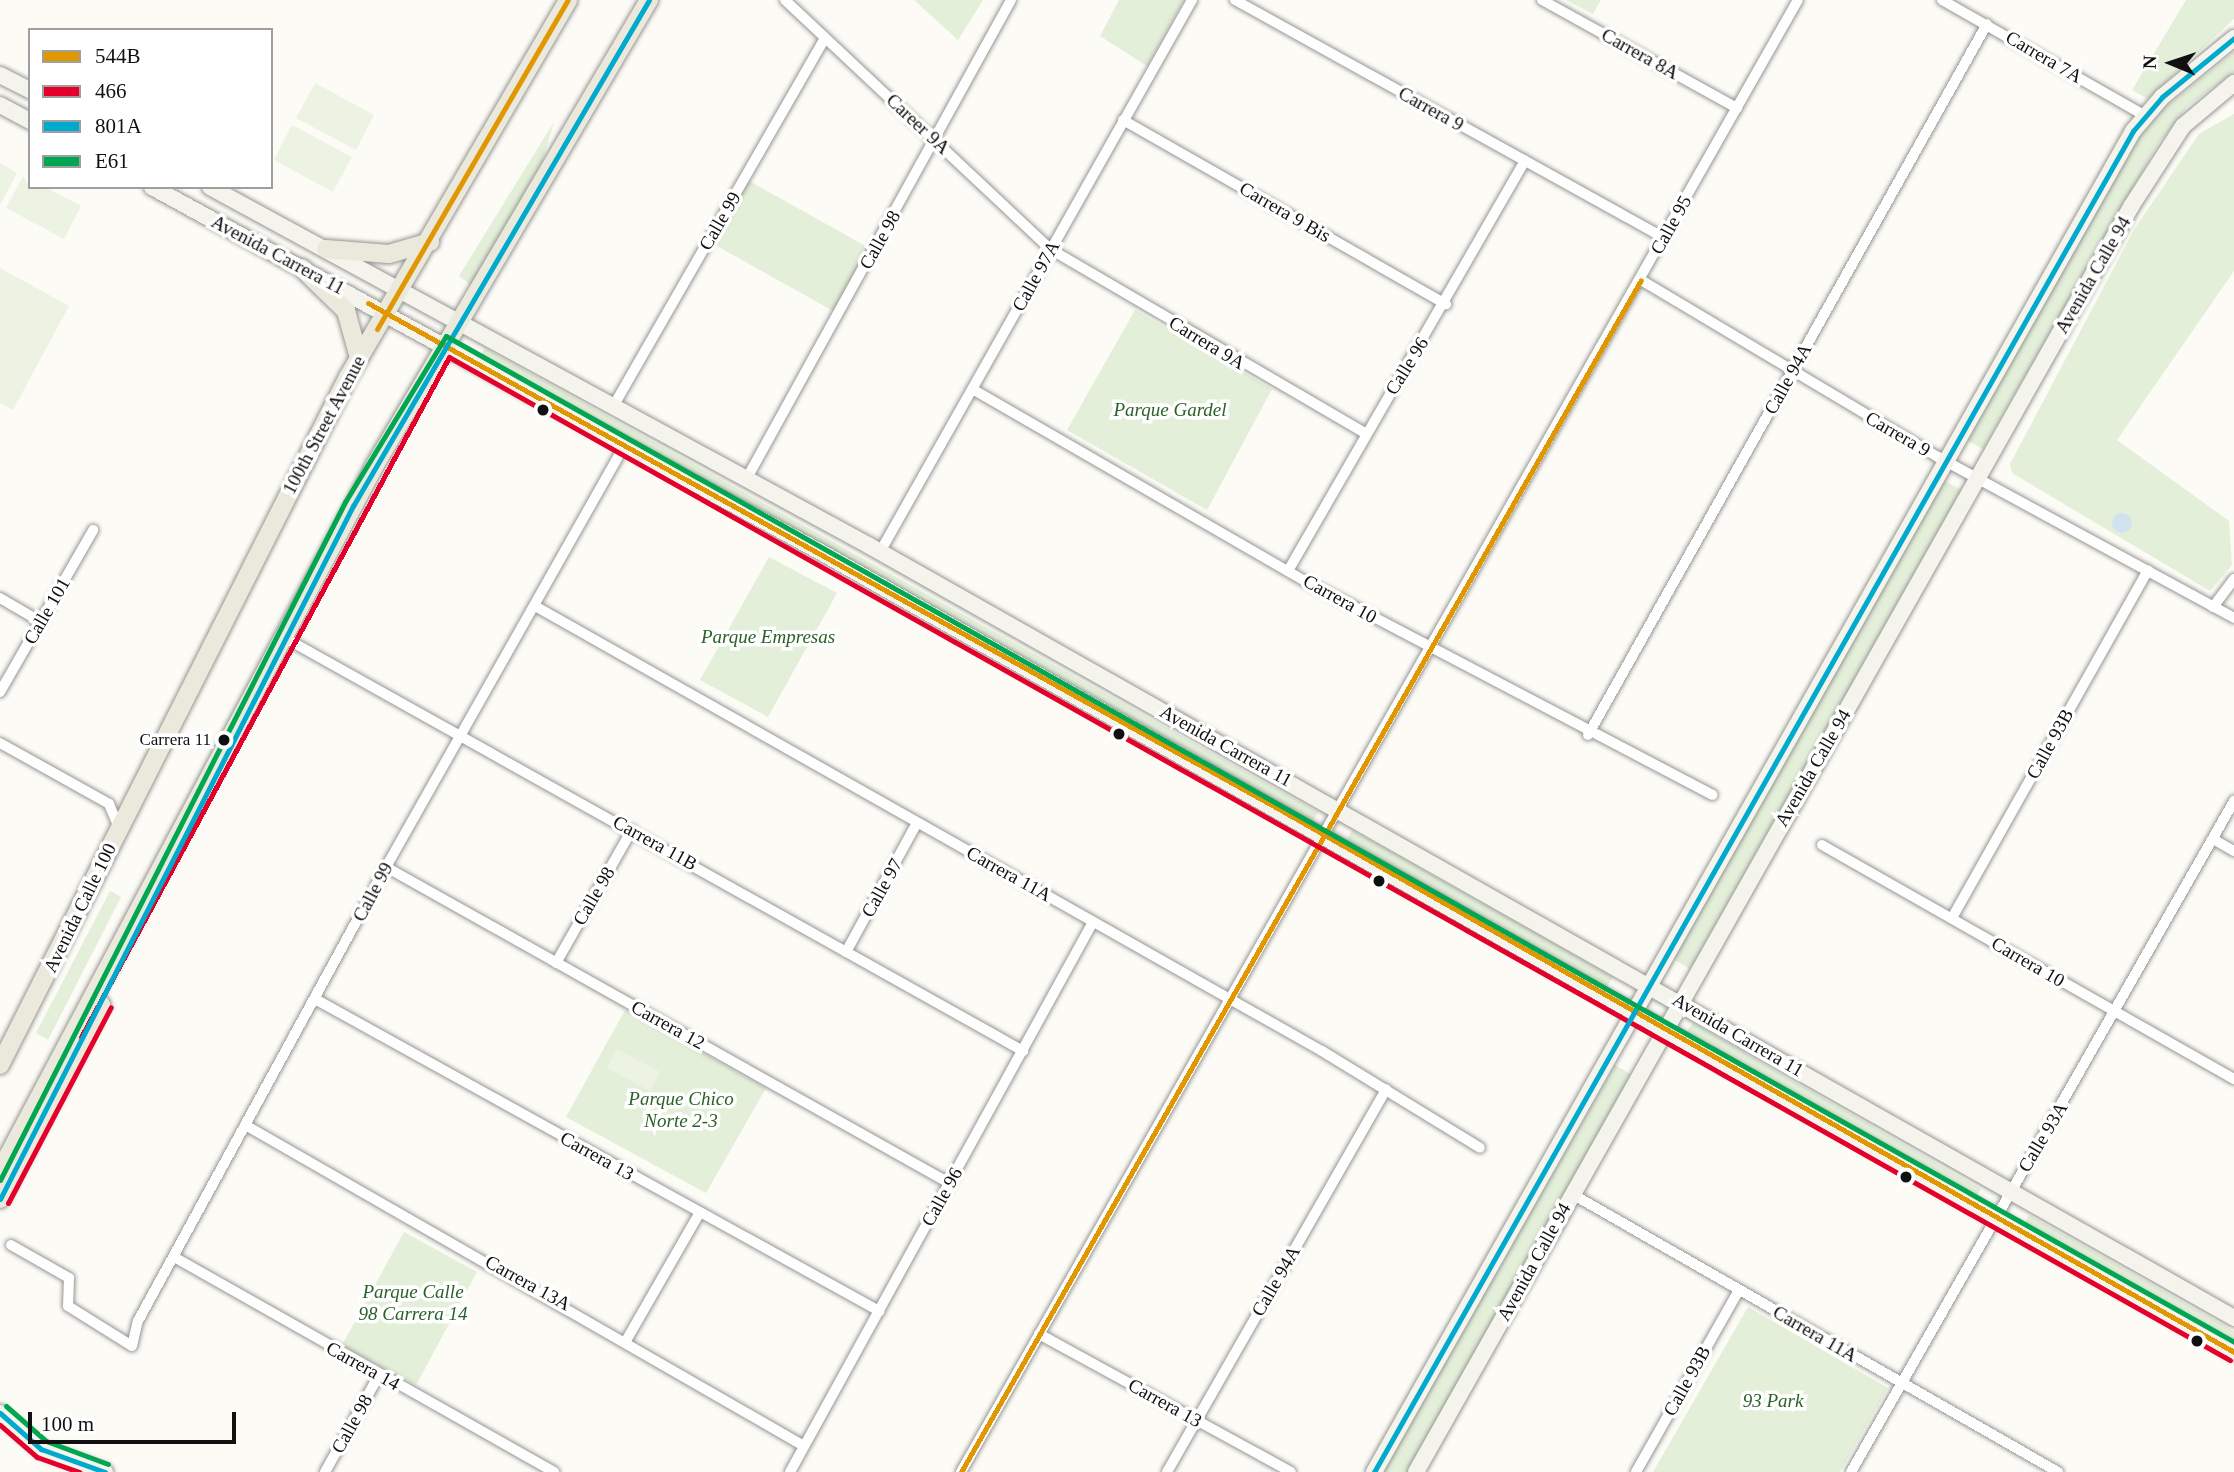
<!DOCTYPE html>
<html>
<head>
<meta charset="utf-8">
<style>
  body { margin:0 }
  #map { position:relative; width:2234px; height:1472px; overflow:hidden; background:#fcfbf6; font-family:Georgia,serif }
  div>[style] { position:absolute }
  [style*='--x'] { left:calc(var(--x)*1px); top:calc(var(--y)*1px); width:calc(var(--w)*1px); rotate:calc(var(--a)*1deg) }
  .green>* { inset:0; background:#e3efd9 }
  .pitch>* { inset:0; background:#edf3e2 }
  .water>* { inset:0; background:#d1e2f1 }
  .round { border-radius:50% }
  .roads { filter:drop-shadow(0 0 2px #969694) drop-shadow(0 0 2px #969694) }
  .minor>* { height:10px; margin:-5px; padding:0 5px; transform-origin:5px; border-radius:5px; background:#fffefe }
  .secondary>* { height:16px; margin:-8px; padding:0 8px; transform-origin:8px; border-radius:8px; background:#f4f4ec }
  .primary>* { height:18px; margin:-9px; padding:0 9px; transform-origin:9px; border-radius:9px; background:#ebe9dc }
  .bus-1>* { height:5px; margin:-2.5px; padding:0 2.5px; transform-origin:2.5px; border-radius:2.5px; background:#e09702 }
  .bus-2>* { height:5px; margin:-2.5px; padding:0 2.5px; transform-origin:2.5px; border-radius:2.5px; background:#e4002b }
  .bus-3>* { height:5px; margin:-2.5px; padding:0 2.5px; transform-origin:2.5px; border-radius:2.5px; background:#00a9ce }
  .bus-4>* { height:5px; margin:-2.5px; padding:0 2.5px; transform-origin:2.5px; border-radius:2.5px; background:#00a651 }
  .dots>* { width:19px; height:19px; translate:-50% -50%; box-sizing:border-box; border:4px solid #fff; border-radius:50% }
  span { translate:-50% -50%; white-space:nowrap; text-align:center; line-height:1.15; -webkit-text-stroke:7px #fff; paint-order:stroke }
  .bus-label { font-size:17px; color:#101010 }
  .right { translate:-100% -50%; text-align:right }
  .street-label { font-size:19px; color:#101010 }
  .park-label { font-size:19px; color:#2c6027; font-style:italic }
  .legend { position:absolute; left:28px; top:28px; width:245px; height:161px; box-sizing:border-box; background:#fff; border:2px solid #9f9f9f; margin:0; padding:9px 12px; list-style:none; font-size:21px; color:#101010 }
  .legend li { display:flex; align-items:center; gap:14px; height:35px }
  .legend b { width:35px; border:2px solid #9f9f9f }
  .north { position:absolute; left:2136px; top:28px; width:70px; height:70px; -webkit-text-stroke:5px #fff; paint-order:stroke; rotate:272deg; font-size:19px; font-weight:700; line-height:28px; text-align:center; color:#101010 }
  .north::after { content:''; display:block; margin:auto; width:24px; height:32px; background:#101010; clip-path:polygon(50% 0,100% 100%,50% 72%,0 100%) }
  .scale { position:absolute; left:28px; top:1412px; width:208px; height:32px; box-sizing:border-box; border:4px solid #101010; border-top:0; padding-left:9px; font-size:21px; line-height:24px; white-space:nowrap; color:#101010; -webkit-text-stroke:5px #fff; paint-order:stroke }
</style>
</head>
<body>
<div id="map">
  <div class="green">
    <div style="clip-path:polygon(914px 0,983px 0,958px 40px)"></div>
    <div style="clip-path:polygon(1119px 0,1184px 0,1147px 66px,1100px 36px)"></div>
    <div style="clip-path:polygon(1566px 0,1601px 0,1593px 14px)"></div>
    <div style="clip-path:polygon(2186px 0,2234px 0,2234px 19px,2148px 99px,2132px 90px)"></div>
    <div style="clip-path:polygon(2234px 52px,2234px 72px,2188px 106px,2158px 144px,1983px 449px,1966px 440px,2137px 140px,2156px 115px)"></div>
    <div style="clip-path:polygon(2234px 114px,2234px 271px,2117px 440px,2229px 521px,2232px 565px,2210px 591px,2012px 473px,2010px 464px,2135px 228px,2199px 134px)"></div>
    <div style="clip-path:polygon(554px 122px,542px 162px,472px 286px,459px 276px)"></div>
    <div style="clip-path:polygon(742px 177px,871px 249px,835px 312px,708px 241px)"></div>
    <div style="clip-path:polygon(1135px 310px,1272px 389px,1207px 510px,1067px 430px)"></div>
    <div style="clip-path:polygon(485px 348px,1318px 812px,1312px 823px,479px 358px)"></div>
    <div style="clip-path:polygon(1942px 479px,1961px 490px,1690px 969px,1671px 958px)"></div>
    <div style="clip-path:polygon(769px 557px,837px 593px,768px 717px,700px 680px)"></div>
    <div style="clip-path:polygon(1352px 830px,1613px 977px,1606px 988px,1346px 841px)"></div>
    <div style="clip-path:polygon(110px 891px,121px 897px,48px 1040px,36px 1033px)"></div>
    <div style="clip-path:polygon(625px 1010px,766px 1088px,706px 1193px,566px 1117px)"></div>
    <div style="clip-path:polygon(1693px 1023px,1981px 1189px,1975px 1199px,1686px 1033px)"></div>
    <div style="clip-path:polygon(1615px 1065px,1634px 1076px,1408px 1472px,1383px 1472px)"></div>
    <div style="clip-path:polygon(2029px 1215px,2234px 1331px,2234px 1347px,2022px 1227px)"></div>
    <div style="clip-path:polygon(404px 1232px,477px 1272px,416px 1385px,342px 1345px)"></div>
    <div style="clip-path:polygon(1748px 1307px,1888px 1388px,1840px 1472px,1653px 1472px)"></div>
  </div>
  <div class="pitch">
    <div style="clip-path:polygon(315px 83px,374px 115px,356px 150px,296px 118px)"></div>
    <div style="clip-path:polygon(292px 125px,352px 157px,333px 192px,274px 160px)"></div>
    <div style="clip-path:polygon(0 163px,17px 173px,0 205px)"></div>
    <div style="clip-path:polygon(23px 176px,30px 187px,45px 187px,81px 206px,64px 239px,6px 208px)"></div>
    <div style="clip-path:polygon(0 268px,69px 306px,13px 410px,0 403px)"></div>
    <div style="clip-path:polygon(617px 1049px,660px 1072px,650px 1091px,607px 1068px)"></div>
  </div>
  <div class="water">
    <div class="round" style="left:2112px;top:513px;width:20px;height:20px"></div>
  </div>
  <div class="roads">
    <div class="minor">
      <div style="--x:785;--y:0;--w:364;--a:43.2"></div>
      <div style="--x:1050;--y:249;--w:365;--a:30.3"></div>
      <div style="--x:1235;--y:0;--w:491;--a:29"></div>
      <div style="--x:1542;--y:0;--w:223;--a:29"></div>
      <div style="--x:1942;--y:0;--w:232;--a:29.7"></div>
      <div style="--x:1123;--y:120;--w:372;--a:29.7"></div>
      <div style="--x:1641;--y:280;--w:346;--a:30.8"></div>
      <div style="--x:1938;--y:457;--w:337;--a:28.5"></div>
      <div style="--x:974;--y:390;--w:384;--a:30"></div>
      <div style="--x:1307;--y:582;--w:458;--a:27.7"></div>
      <div style="--x:614;--y:405;--w:423;--a:-60.1"></div>
      <div style="--x:747;--y:478;--w:546;--a:-61.09"></div>
      <div style="--x:880;--y:552;--w:634;--a:-60.52"></div>
      <div style="--x:1288;--y:571;--w:474;--a:-60"></div>
      <div style="--x:0;--y:598;--w:48;--a:30.3"></div>
      <div style="--x:535;--y:606;--w:904;--a:29.49"></div>
      <div style="--x:1322;--y:1051;--w:185;--a:31.5"></div>
      <div style="--x:2213;--y:607;--w:35;--a:-53"></div>
      <div style="--x:285;--y:638;--w:846;--a:29.23"></div>
      <div style="--x:0;--y:692;--w:187;--a:-60.1"></div>
      <div style="--x:1588;--y:735;--w:815;--a:-60.7"></div>
      <div style="--x:0;--y:743;--w:125;--a:29.2"></div>
      <div style="--x:109;--y:804;--w:26;--a:67"></div>
      <div style="--x:2213;--y:839;--w:24;--a:30"></div>
      <div style="--x:1822;--y:845;--w:474;--a:29.6"></div>
      <div style="--x:386;--y:867;--w:646;--a:29.3"></div>
      <div style="--x:1952;--y:918;--w:399;--a:-60.6"></div>
      <div style="--x:846;--y:952;--w:147;--a:-61.2"></div>
      <div style="--x:556;--y:963;--w:153;--a:-60.3"></div>
      <div style="--x:315;--y:999;--w:645;--a:28.95"></div>
      <div style="--x:247;--y:1126;--w:642;--a:29.88"></div>
      <div style="--x:1572;--y:1194;--w:560;--a:29.77"></div>
      <div style="--x:11;--y:1245;--w:67;--a:29.6"></div>
      <div style="--x:69;--y:1278;--w:28;--a:92"></div>
      <div style="--x:68;--y:1306;--w:75;--a:32"></div>
      <div style="--x:132;--y:1346;--w:26;--a:-77"></div>
      <div style="--x:138;--y:1321;--w:517;--a:-61.35"></div>
      <div style="--x:386;--y:867;--w:486;--a:-60.5"></div>
      <div style="--x:174;--y:1257;--w:437;--a:29.5"></div>
      <div style="--x:1039;--y:1334;--w:287;--a:28.7"></div>
      <div style="--x:627;--y:1339;--w:146;--a:-60.1"></div>
      <div style="--x:325;--y:1472;--w:111;--a:-60.9"></div>
      <div style="--x:790;--y:1472;--w:628;--a:-61.15"></div>
      <div style="--x:961;--y:1472;--w:1693;--a:-60.38"></div>
      <div style="--x:1167;--y:1472;--w:441;--a:-60.2"></div>
      <div style="--x:1636;--y:1472;--w:209;--a:-60.5"></div>
      <div style="--x:1851;--y:1472;--w:773;--a:-60.28"></div>
    </div>
    <div class="secondary">
      <div style="--x:0;--y:75;--w:34;--a:27"></div>
      <div style="--x:0;--y:105;--w:34;--a:28"></div>
      <div style="--x:152;--y:187;--w:768;--a:28.63"></div>
      <div style="--x:826;--y:555;--w:1618;--a:29.51"></div>
      <div style="--x:210;--y:187;--w:749;--a:28.55"></div>
      <div style="--x:868;--y:545;--w:1570;--a:29.5"></div>
      <div style="--x:0;--y:1413;--w:55;--a:41.3"></div>
      <div style="--x:41;--y:1449;--w:68;--a:19.8"></div>
      <div style="--x:1374;--y:1472;--w:1541;--a:-60.49"></div>
      <div style="--x:2133;--y:131;--w:45;--a:-49.5"></div>
      <div style="--x:2162;--y:97;--w:93;--a:-39.3"></div>
      <div style="--x:1416;--y:1472;--w:1455;--a:-60.53"></div>
      <div style="--x:2132;--y:205;--w:94;--a:-57.2"></div>
      <div style="--x:2183;--y:126;--w:67;--a:-40.1"></div>
    </div>
    <div class="primary">
      <div style="--x:326;--y:249;--w:63;--a:4.5"></div>
      <div style="--x:389;--y:254;--w:43;--a:-16.3"></div>
      <div style="--x:302;--y:268;--w:62;--a:44.3"></div>
      <div style="--x:346;--y:311;--w:49;--a:74.5"></div>
      <div style="--x:0;--y:1065;--w:771;--a:-63.17"></div>
      <div style="--x:348;--y:377;--w:436;--a:-59.7"></div>
      <div style="--x:0;--y:1171;--w:799;--a:-62.02"></div>
      <div style="--x:375;--y:465;--w:540;--a:-59.49"></div>
      <div style="--x:0;--y:1199;--w:219;--a:-62.5"></div>
    </div>
  </div>
  <div class="bus-1">
    <div style="--x:368;--y:303;--w:1050;--a:29.05"></div>
    <div style="--x:1286;--y:813;--w:1091;--a:29.62"></div>
    <div style="--x:377;--y:329;--w:380;--a:-59.9"></div>
    <div style="--x:961;--y:1472;--w:1372;--a:-60.3"></div>
  </div>
  <div class="bus-2">
    <div style="--x:81;--y:1037;--w:773;--a:-61.58"></div>
    <div style="--x:449;--y:357;--w:2044;--a:29.39"></div>
    <div style="--x:8;--y:1203;--w:221;--a:-62.3"></div>
    <div style="--x:0;--y:1425;--w:49;--a:40.9"></div>
    <div style="--x:37;--y:1457;--w:45;--a:19.7"></div>
  </div>
  <div class="bus-3">
    <div style="--x:0;--y:1199;--w:778;--a:-63.01"></div>
    <div style="--x:353;--y:506;--w:586;--a:-59.67"></div>
    <div style="--x:0;--y:1413;--w:55;--a:41.3"></div>
    <div style="--x:41;--y:1449;--w:68;--a:19.8"></div>
    <div style="--x:1374;--y:1472;--w:1541;--a:-60.49"></div>
    <div style="--x:2133;--y:131;--w:45;--a:-49.5"></div>
    <div style="--x:2162;--y:97;--w:93;--a:-39.3"></div>
  </div>
  <div class="bus-4">
    <div style="--x:0;--y:1180;--w:761;--a:-63.03"></div>
    <div style="--x:345;--y:502;--w:194;--a:-58.7"></div>
    <div style="--x:446;--y:336;--w:2052;--a:29.36"></div>
    <div style="--x:6;--y:1406;--w:53;--a:41.2"></div>
    <div style="--x:46;--y:1441;--w:66;--a:20.4"></div>
  </div>
  <div class="dots">
    <div style="left:543px;top:410px;background:#101010"></div>
    <div style="left:1119px;top:734px;background:#101010"></div>
    <div style="left:224px;top:740px;background:#101010"></div>
    <div style="left:1379px;top:881px;background:#101010"></div>
    <div style="left:1906px;top:1177px;background:#101010"></div>
    <div style="left:2197px;top:1341px;background:#101010"></div>
  </div>
  <div class="bus-label">
    <span class="right" style="left:211px;top:740px">Carrera 11</span>
  </div>
  <div class="street-label">
    <span style="left:1640px;top:54px;rotate:29deg">Carrera 8A</span>
    <span style="left:2044px;top:57px;rotate:30deg">Carrera 7A</span>
    <span style="left:1431px;top:109px;rotate:29deg">Carrera 9</span>
    <span style="left:918px;top:124px;rotate:43deg">Career 9A</span>
    <span style="left:1285px;top:212px;rotate:30deg">Carrera 9 Bis</span>
    <span style="left:720px;top:221px;rotate:-60deg">Calle 99</span>
    <span style="left:1671px;top:225px;rotate:-61deg">Calle 95</span>
    <span style="left:880px;top:240px;rotate:-61deg">Calle 98</span>
    <span style="left:278px;top:255px;rotate:28deg">Avenida Carrera 11</span>
    <span style="left:2093px;top:275px;rotate:-60deg">Avenida Calle 94</span>
    <span style="left:1036px;top:276px;rotate:-61deg">Calle 97A</span>
    <span style="left:1207px;top:343px;rotate:31deg">Carrera 9A</span>
    <span style="left:1407px;top:366px;rotate:-58deg">Calle 96</span>
    <span style="left:1788px;top:379px;rotate:-61deg">Calle 94A</span>
    <span style="left:324px;top:425px;rotate:-62deg">100th Street Avenue</span>
    <span style="left:1898px;top:434px;rotate:30deg">Carrera 9</span>
    <span style="left:1340px;top:599px;rotate:29deg">Carrera 10</span>
    <span style="left:47px;top:611px;rotate:-60deg">Calle 101</span>
    <span style="left:2050px;top:744px;rotate:-61deg">Calle 93B</span>
    <span style="left:1226px;top:746px;rotate:29deg">Avenida Carrera 11</span>
    <span style="left:1813px;top:768px;rotate:-60deg">Avenida Calle 94</span>
    <span style="left:655px;top:843px;rotate:29deg">Carrera 11B</span>
    <span style="left:1009px;top:874px;rotate:29deg">Carrera 11A</span>
    <span style="left:882px;top:888px;rotate:-61deg">Calle 97</span>
    <span style="left:373px;top:892px;rotate:-62deg">Calle 99</span>
    <span style="left:594px;top:896px;rotate:-60deg">Calle 98</span>
    <span style="left:80px;top:908px;rotate:-64deg">Avenida Calle 100</span>
    <span style="left:2028px;top:962px;rotate:30deg">Carrera 10</span>
    <span style="left:668px;top:1025px;rotate:29deg">Carrera 12</span>
    <span style="left:1738px;top:1035px;rotate:30deg">Avenida Carrera 11</span>
    <span style="left:2043px;top:1137px;rotate:-59deg">Calle 93A</span>
    <span style="left:597px;top:1156px;rotate:29deg">Carrera 13</span>
    <span style="left:942px;top:1197px;rotate:-61deg">Calle 96</span>
    <span style="left:1534px;top:1262px;rotate:-61deg">Avenida Calle 94</span>
    <span style="left:1276px;top:1281px;rotate:-60deg">Calle 94A</span>
    <span style="left:528px;top:1283px;rotate:29deg">Carrera 13A</span>
    <span style="left:1815px;top:1334px;rotate:30deg">Carrera 11A</span>
    <span style="left:363px;top:1366px;rotate:29deg">Carrera 14</span>
    <span style="left:1687px;top:1381px;rotate:-61deg">Calle 93B</span>
    <span style="left:1165px;top:1403px;rotate:29deg">Carrera 13</span>
    <span style="left:352px;top:1424px;rotate:-61deg">Calle 98</span>
  </div>
  <div class="park-label">
    <span style="left:1170px;top:410px">Parque Gardel</span>
    <span style="left:768px;top:637px">Parque Empresas</span>
    <span style="left:681px;top:1110px">Parque Chico<br>Norte 2-3</span>
    <span style="left:413px;top:1303px">Parque Calle<br>98 Carrera 14</span>
    <span style="left:1773px;top:1401px">93 Park</span>
  </div>
  <ul class="legend">
  <li><b style="height:9px;background:#e09702"></b>544B</li>
  <li><b style="height:9px;background:#e4002b"></b>466</li>
  <li><b style="height:9px;background:#00a9ce"></b>801A</li>
  <li><b style="height:9px;background:#00a651"></b>E61</li>
  </ul>
  <div class="north">N</div>
  <div class="scale">100 m</div>
</div>
</body>
</html>
